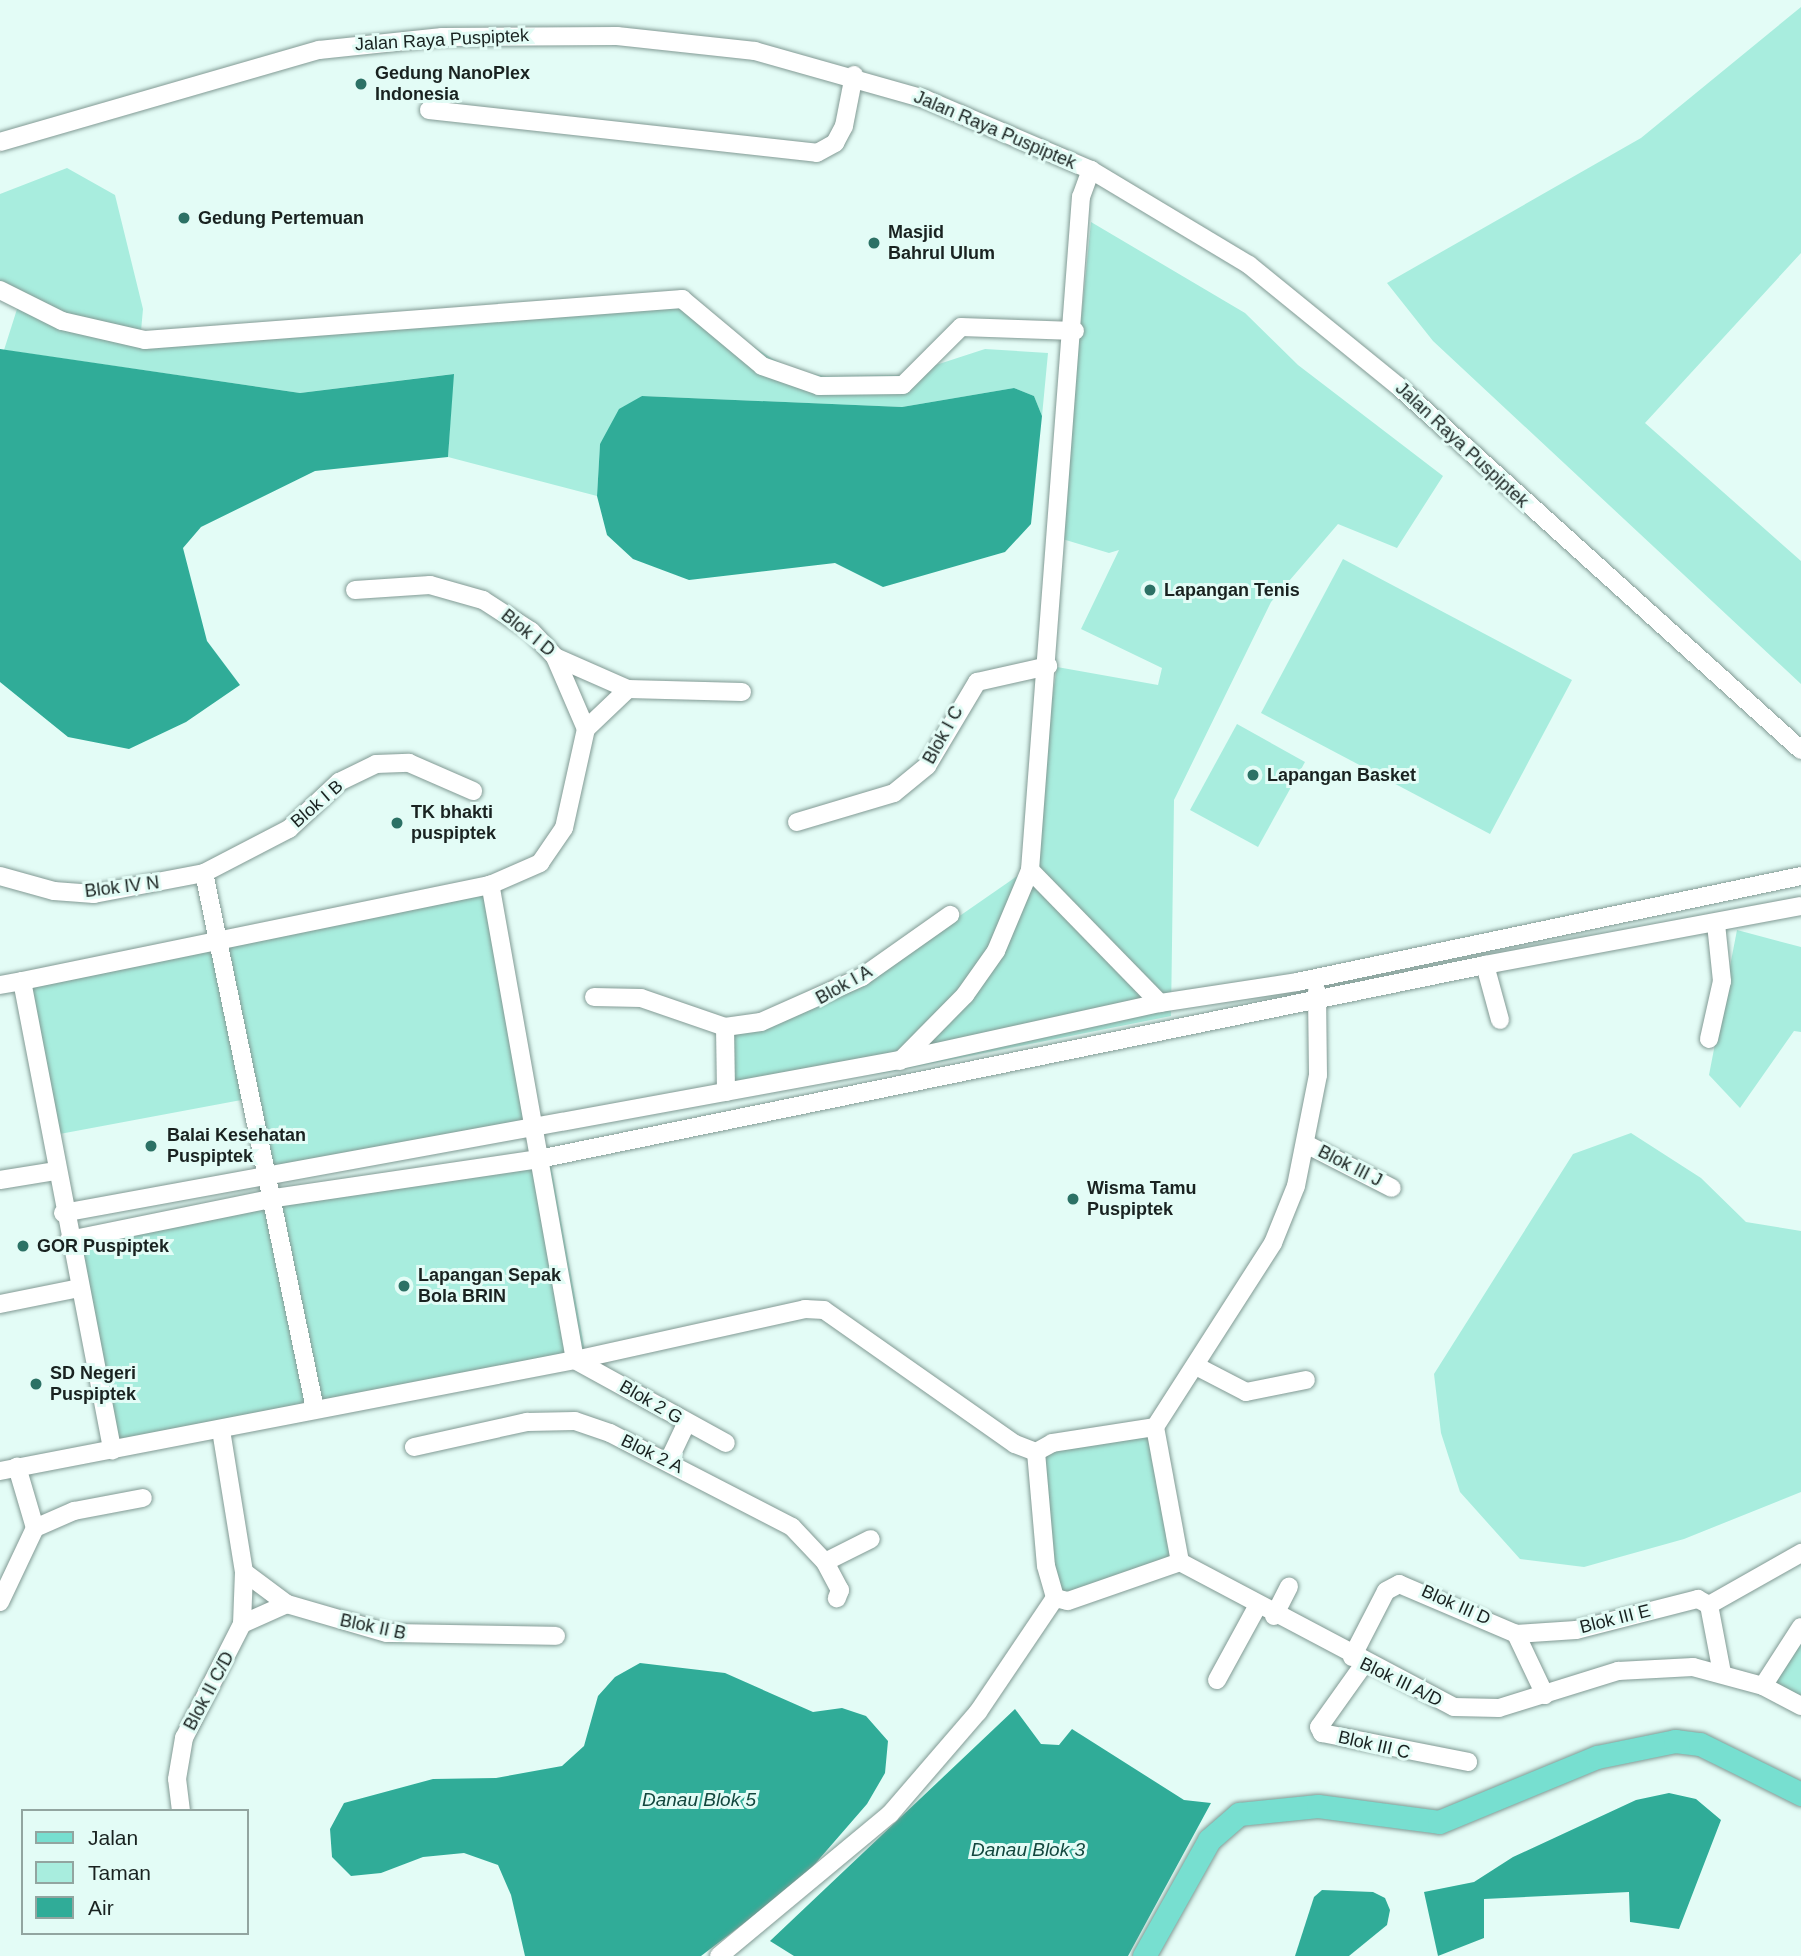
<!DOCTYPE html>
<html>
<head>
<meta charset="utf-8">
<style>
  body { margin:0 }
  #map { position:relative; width:1801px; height:1956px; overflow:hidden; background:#e3fcf6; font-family:Arial,sans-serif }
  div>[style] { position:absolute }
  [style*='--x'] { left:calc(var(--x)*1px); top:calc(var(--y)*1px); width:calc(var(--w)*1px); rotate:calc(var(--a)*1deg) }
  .green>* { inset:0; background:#a8edde }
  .water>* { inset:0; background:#30ac98 }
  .roads { filter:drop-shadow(0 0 2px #829a94) drop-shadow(0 0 2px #829a94) }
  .minor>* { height:18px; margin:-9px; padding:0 9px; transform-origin:9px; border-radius:9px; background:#fff }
  .major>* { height:23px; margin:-11.5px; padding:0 11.5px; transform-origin:11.5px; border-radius:11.5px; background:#77dfd0 }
  .dots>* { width:19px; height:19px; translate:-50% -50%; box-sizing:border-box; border:4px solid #e3fcf6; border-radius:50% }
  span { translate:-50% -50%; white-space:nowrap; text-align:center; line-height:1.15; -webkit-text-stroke:6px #e3fcf6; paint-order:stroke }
  .street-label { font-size:18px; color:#192220 }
  .poi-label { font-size:18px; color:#192220; font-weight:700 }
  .left { translate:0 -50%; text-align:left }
  .water-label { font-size:19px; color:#13473e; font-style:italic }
  .legend { position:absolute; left:21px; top:1809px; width:228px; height:126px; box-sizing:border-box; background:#e3fcf6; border:2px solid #92a5a0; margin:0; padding:9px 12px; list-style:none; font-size:21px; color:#192220 }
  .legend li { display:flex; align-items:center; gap:14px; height:35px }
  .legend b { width:35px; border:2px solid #92a5a0 }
</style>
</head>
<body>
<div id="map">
  <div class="green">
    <div style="clip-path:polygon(1801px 7px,1801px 253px,1645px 423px,1801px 561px,1801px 684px,1433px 341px,1387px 283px,1641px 138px)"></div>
    <div style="clip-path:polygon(67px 168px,115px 195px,143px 309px,140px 342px,676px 297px,773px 359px,798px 372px,826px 376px,905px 375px,985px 349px,1048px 353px,1042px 416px,1034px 396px,1014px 388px,902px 407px,642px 396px,600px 444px,597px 496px,448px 457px,453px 374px,300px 393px,4px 350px,18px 306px,0 291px,0 194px)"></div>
    <div style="clip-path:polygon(1091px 222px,1245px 313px,1298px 365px,1443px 476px,1397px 548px,1338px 524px,1271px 602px,1174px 800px,1171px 1016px,883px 1073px,729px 1092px,732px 1032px,847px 994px,1026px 870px,1057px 667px,1158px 685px,1162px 668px,1081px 629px,1119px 550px,1109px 553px,1059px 538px)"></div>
    <div style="clip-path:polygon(1343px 559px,1572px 680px,1490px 834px,1261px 713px)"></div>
    <div style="clip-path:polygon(1237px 724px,1305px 762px,1258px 847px,1190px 810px)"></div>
    <div style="clip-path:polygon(484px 894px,525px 1121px,265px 1169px,252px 1098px,49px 1136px,22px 980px)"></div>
    <div style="clip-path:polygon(1737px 930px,1801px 947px,1801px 1032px,1794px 1031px,1740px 1108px,1709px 1075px)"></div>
    <div style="clip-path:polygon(1631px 1133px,1701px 1178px,1746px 1222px,1801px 1231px,1801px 1492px,1684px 1539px,1584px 1567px,1520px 1559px,1460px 1492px,1441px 1433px,1434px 1374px,1573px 1154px)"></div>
    <div style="clip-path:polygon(549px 1154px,586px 1357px,115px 1443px,79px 1243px)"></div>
    <div style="clip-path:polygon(1155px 1427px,1180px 1562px,1055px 1598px,1034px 1472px,1052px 1443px)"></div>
    <div style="clip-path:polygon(1801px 1634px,1801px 1696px,1775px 1683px)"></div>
  </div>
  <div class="water">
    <div style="clip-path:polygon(0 349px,300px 393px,454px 374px,448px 457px,315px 471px,201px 527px,183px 548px,207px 641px,240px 685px,186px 722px,129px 749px,68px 737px,0 682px)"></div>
    <div style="clip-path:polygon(1014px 388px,1034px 396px,1042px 416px,1031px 524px,1005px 552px,883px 587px,835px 563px,689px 580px,633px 559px,607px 535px,597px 496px,600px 444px,619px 409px,642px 396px,902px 407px)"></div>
    <div style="clip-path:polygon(640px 1663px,725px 1673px,813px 1712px,842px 1708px,866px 1716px,888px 1741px,885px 1773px,867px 1804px,801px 1880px,701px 1956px,525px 1956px,511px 1895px,498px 1865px,464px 1853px,423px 1857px,381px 1873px,351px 1876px,332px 1857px,330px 1829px,344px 1803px,433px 1779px,496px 1778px,562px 1766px,584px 1746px,598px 1696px,615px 1677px)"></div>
    <div style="clip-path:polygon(1015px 1709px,1041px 1744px,1059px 1745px,1072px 1729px,1184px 1800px,1211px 1803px,1128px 1956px,794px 1956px,770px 1941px)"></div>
    <div style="clip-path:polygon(1669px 1793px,1696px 1799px,1721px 1820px,1679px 1929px,1630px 1922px,1629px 1892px,1484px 1899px,1484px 1938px,1438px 1956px,1424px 1892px,1474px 1882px,1513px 1857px,1636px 1800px)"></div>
    <div style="clip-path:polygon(1322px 1890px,1373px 1892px,1385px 1898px,1390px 1910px,1387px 1925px,1349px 1956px,1295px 1956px,1314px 1897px)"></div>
  </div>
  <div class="roads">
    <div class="minor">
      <div style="--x:429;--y:110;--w:390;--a:6.3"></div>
      <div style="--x:817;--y:153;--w:21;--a:-29"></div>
      <div style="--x:835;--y:143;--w:19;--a:-62"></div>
      <div style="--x:844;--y:126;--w:52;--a:-78.9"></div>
      <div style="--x:0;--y:142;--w:332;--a:-16.1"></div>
      <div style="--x:319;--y:50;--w:124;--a:-6"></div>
      <div style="--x:442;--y:37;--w:175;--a:-0.3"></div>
      <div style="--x:617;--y:36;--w:139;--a:6.2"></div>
      <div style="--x:755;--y:51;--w:177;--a:15.8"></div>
      <div style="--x:925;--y:99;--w:181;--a:23.2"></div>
      <div style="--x:1091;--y:170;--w:184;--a:31"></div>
      <div style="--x:1249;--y:265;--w:192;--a:39.1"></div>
      <div style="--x:1398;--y:386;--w:543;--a:42.09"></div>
      <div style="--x:0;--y:290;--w:69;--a:26.6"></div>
      <div style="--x:62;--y:321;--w:85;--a:12.9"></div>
      <div style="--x:145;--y:340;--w:539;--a:-4.37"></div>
      <div style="--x:682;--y:299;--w:104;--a:39.9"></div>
      <div style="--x:762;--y:366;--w:60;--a:19.3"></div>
      <div style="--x:819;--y:386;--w:84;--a:-0.7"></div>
      <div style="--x:903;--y:385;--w:82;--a:-45"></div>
      <div style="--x:961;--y:327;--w:114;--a:2"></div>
      <div style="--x:355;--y:590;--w:75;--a:-3.8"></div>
      <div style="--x:430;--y:585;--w:55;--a:15.8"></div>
      <div style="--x:483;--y:600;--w:57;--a:32.9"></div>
      <div style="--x:531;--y:631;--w:35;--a:47"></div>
      <div style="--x:555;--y:657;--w:80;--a:23.7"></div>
      <div style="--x:628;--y:689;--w:114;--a:1.5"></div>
      <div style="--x:586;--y:729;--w:58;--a:-43.6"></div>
      <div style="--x:797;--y:822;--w:101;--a:-16.6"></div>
      <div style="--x:894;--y:793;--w:43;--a:-39.3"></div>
      <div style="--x:927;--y:766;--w:98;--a:-59.2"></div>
      <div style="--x:977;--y:682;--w:73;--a:-12.7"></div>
      <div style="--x:1030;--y:870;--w:186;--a:45.7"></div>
      <div style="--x:204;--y:873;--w:547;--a:78.3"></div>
      <div style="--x:0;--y:876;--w:56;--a:15.5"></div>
      <div style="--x:54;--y:891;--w:40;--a:4.3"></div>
      <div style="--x:94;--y:894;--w:112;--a:-10.8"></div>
      <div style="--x:204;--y:873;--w:96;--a:-27.4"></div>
      <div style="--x:289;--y:829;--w:69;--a:-43.2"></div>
      <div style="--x:339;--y:782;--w:41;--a:-25.9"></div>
      <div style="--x:376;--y:764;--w:33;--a:-2"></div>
      <div style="--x:409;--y:763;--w:70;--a:23.6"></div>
      <div style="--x:1485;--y:965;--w:57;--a:74.7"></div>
      <div style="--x:22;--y:981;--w:478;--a:-11.6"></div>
      <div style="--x:0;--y:985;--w:22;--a:-10"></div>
      <div style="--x:22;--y:981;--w:478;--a:79.1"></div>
      <div style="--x:594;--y:997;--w:47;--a:1.2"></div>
      <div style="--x:641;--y:998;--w:89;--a:19"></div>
      <div style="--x:725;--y:1027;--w:36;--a:-8"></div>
      <div style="--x:761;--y:1022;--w:111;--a:-24"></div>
      <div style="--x:862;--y:977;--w:108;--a:-35.2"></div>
      <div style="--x:725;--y:1027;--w:65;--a:89.1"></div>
      <div style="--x:1709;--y:1039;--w:59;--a:-77.4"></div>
      <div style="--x:1722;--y:981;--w:57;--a:-96"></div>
      <div style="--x:900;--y:1061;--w:93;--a:-45.4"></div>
      <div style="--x:965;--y:995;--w:54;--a:-54.8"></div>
      <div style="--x:996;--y:951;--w:88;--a:-67.2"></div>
      <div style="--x:1030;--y:870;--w:675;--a:-85.67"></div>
      <div style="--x:1081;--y:197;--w:29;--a:-70"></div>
      <div style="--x:1308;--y:1145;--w:94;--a:27.1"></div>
      <div style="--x:0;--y:1180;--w:57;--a:-9.1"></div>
      <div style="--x:63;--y:1213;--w:851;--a:-10.36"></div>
      <div style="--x:900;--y:1060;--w:266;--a:-12.4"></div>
      <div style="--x:1160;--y:1003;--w:139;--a:-8.7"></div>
      <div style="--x:1297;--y:982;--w:515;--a:-11.88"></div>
      <div style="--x:69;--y:1240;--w:210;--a:-11.5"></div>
      <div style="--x:275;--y:1198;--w:267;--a:-8.4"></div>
      <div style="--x:539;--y:1159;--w:966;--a:-11.59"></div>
      <div style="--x:1485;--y:965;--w:321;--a:-10.6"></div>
      <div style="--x:0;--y:1304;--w:81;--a:-11.4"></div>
      <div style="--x:575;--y:1360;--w:236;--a:-12.5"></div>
      <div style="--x:805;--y:1309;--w:19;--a:3"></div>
      <div style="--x:824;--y:1310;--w:233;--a:35.1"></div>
      <div style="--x:1015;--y:1444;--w:22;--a:21"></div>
      <div style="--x:575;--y:1360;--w:172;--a:28.8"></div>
      <div style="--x:1196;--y:1366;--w:56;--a:27.5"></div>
      <div style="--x:1246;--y:1392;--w:61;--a:-11.3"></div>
      <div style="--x:1155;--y:1427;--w:219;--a:-57.3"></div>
      <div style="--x:1273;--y:1243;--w:61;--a:-68"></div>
      <div style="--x:1296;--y:1186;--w:113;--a:-78.8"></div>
      <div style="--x:1318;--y:1075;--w:83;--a:-90.7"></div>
      <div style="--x:414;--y:1447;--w:116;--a:-12.5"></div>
      <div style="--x:527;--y:1422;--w:48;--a:-1.2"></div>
      <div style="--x:575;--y:1421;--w:37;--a:19"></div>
      <div style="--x:610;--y:1433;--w:205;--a:27.3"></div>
      <div style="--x:792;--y:1527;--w:48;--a:46.7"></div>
      <div style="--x:825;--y:1562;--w:32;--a:62"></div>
      <div style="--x:840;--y:1590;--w:9;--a:111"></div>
      <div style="--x:1036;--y:1452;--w:114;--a:85"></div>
      <div style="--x:1046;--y:1566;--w:33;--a:74"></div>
      <div style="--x:1055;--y:1598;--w:13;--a:13"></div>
      <div style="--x:1068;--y:1601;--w:119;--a:-19.2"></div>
      <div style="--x:1036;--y:1452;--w:18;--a:-29"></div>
      <div style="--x:1052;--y:1443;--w:104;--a:-8.8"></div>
      <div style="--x:1155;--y:1427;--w:137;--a:79.5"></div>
      <div style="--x:668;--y:1462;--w:44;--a:-64.6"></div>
      <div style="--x:0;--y:1471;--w:586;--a:-10.93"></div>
      <div style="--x:575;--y:1360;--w:483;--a:-100.1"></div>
      <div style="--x:490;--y:885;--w:55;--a:-23.7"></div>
      <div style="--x:540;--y:863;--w:42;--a:-55.6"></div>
      <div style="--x:564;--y:828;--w:101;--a:-77.5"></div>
      <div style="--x:586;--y:729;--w:78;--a:-113.3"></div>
      <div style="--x:35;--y:1528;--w:43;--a:-23.6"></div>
      <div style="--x:74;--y:1511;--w:70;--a:-10.7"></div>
      <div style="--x:825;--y:1562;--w:51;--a:-26.6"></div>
      <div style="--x:1180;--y:1562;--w:310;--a:27.9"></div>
      <div style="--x:1454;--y:1707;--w:45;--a:1.3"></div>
      <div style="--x:1499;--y:1708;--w:125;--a:-17.3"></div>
      <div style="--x:1618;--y:1671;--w:75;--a:-3.1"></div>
      <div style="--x:1693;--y:1667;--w:73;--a:15.2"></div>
      <div style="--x:1763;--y:1686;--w:43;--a:27.8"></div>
      <div style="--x:244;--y:1572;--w:54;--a:36.7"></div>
      <div style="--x:287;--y:1604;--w:104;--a:16.2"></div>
      <div style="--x:387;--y:1633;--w:169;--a:1"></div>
      <div style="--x:0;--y:1602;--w:82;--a:-64.7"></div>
      <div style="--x:35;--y:1528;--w:64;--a:-106.4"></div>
      <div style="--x:1709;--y:1605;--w:106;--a:-29.5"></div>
      <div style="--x:1274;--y:1616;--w:33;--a:-63"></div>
      <div style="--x:242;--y:1624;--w:49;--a:-24"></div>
      <div style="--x:1352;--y:1657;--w:74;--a:-62.7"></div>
      <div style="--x:1386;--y:1591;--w:15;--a:-28"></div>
      <div style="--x:1399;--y:1584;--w:127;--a:23.1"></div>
      <div style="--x:1364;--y:1664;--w:77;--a:125.5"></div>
      <div style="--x:1319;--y:1727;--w:7;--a:63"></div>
      <div style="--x:1322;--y:1733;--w:149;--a:11.2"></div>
      <div style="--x:1217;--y:1680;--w:83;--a:-61.3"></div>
      <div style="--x:1763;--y:1686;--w:70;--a:-57.2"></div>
      <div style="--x:1545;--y:1695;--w:68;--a:-115.4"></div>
      <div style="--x:1516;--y:1634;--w:60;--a:-3.8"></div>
      <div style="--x:1576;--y:1630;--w:126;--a:-14.3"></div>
      <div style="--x:1698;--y:1599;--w:13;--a:29"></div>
      <div style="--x:1709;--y:1605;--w:69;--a:79.2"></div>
      <div style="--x:181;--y:1811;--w:32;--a:-97"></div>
      <div style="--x:177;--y:1779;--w:42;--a:-80.3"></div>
      <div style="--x:184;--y:1738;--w:128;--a:-63"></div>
      <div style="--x:242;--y:1624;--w:52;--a:-87.8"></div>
      <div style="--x:244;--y:1572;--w:144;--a:-99.2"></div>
      <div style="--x:719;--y:1956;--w:222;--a:-39.7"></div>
      <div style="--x:890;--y:1814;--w:135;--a:-49.2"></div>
      <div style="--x:978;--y:1712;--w:138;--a:-56"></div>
    </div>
    <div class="major">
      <div style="--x:1144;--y:1956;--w:133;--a:-60.7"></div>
      <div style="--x:1209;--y:1840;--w:40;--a:-41"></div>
      <div style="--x:1239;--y:1814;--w:79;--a:-5.8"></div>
      <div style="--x:1318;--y:1806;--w:122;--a:7.5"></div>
      <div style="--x:1439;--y:1822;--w:171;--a:-22.4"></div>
      <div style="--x:1597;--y:1757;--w:80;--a:-11.6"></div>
      <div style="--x:1675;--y:1741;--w:25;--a:7"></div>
      <div style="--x:1700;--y:1744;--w:113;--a:26.3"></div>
    </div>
  </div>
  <div class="dots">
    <div style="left:361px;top:84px;background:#2c7165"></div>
    <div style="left:184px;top:218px;background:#2c7165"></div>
    <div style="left:874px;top:243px;background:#2c7165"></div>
    <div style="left:1150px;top:590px;background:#2c7165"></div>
    <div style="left:1253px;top:775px;background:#2c7165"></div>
    <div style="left:397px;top:823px;background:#2c7165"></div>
    <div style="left:151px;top:1146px;background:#2c7165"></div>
    <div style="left:1073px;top:1199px;background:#2c7165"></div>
    <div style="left:23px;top:1246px;background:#2c7165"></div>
    <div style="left:404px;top:1286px;background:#2c7165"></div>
    <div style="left:36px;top:1384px;background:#2c7165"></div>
  </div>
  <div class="street-label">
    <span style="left:442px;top:40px;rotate:-3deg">Jalan Raya Puspiptek</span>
    <span style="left:995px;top:130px;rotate:23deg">Jalan Raya Puspiptek</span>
    <span style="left:1462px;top:445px;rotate:43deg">Jalan Raya Puspiptek</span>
    <span style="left:528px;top:633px;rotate:39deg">Blok I D</span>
    <span style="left:943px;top:735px;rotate:-61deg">Blok I C</span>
    <span style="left:317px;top:804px;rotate:-41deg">Blok I B</span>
    <span style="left:122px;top:887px;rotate:-7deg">Blok IV N</span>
    <span style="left:844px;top:985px;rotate:-29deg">Blok I A</span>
    <span style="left:1350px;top:1166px;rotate:27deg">Blok III J</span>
    <span style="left:651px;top:1402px;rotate:30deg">Blok 2 G</span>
    <span style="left:652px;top:1454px;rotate:26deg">Blok 2 A</span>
    <span style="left:1456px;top:1605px;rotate:24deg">Blok III D</span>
    <span style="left:1615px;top:1619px;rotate:-14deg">Blok III E</span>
    <span style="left:373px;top:1627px;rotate:12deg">Blok II B</span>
    <span style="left:1401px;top:1682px;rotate:26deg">Blok III A/D</span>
    <span style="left:209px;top:1691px;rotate:-62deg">Blok II C/D</span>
    <span style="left:1374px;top:1745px;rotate:13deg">Blok III C</span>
  </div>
  <div class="poi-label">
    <span class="left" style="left:375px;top:84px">Gedung NanoPlex<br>Indonesia</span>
    <span class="left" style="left:198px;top:218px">Gedung Pertemuan</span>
    <span class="left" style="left:888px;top:243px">Masjid<br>Bahrul Ulum</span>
    <span class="left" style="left:1164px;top:590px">Lapangan Tenis</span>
    <span class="left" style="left:1267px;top:775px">Lapangan Basket</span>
    <span class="left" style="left:411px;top:823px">TK bhakti<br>puspiptek</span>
    <span class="left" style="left:167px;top:1146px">Balai Kesehatan<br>Puspiptek</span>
    <span class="left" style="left:1087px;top:1199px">Wisma Tamu<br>Puspiptek</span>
    <span class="left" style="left:37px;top:1246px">GOR Puspiptek</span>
    <span class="left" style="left:418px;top:1286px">Lapangan Sepak<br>Bola BRIN</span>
    <span class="left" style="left:50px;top:1384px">SD Negeri<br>Puspiptek</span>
  </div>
  <div class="water-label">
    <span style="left:699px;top:1800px">Danau Blok 5</span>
    <span style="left:1028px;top:1850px">Danau Blok 3</span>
  </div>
  <ul class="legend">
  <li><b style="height:9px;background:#77dfd0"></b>Jalan</li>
  <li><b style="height:19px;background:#a8edde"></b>Taman</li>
  <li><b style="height:19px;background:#30ac98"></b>Air</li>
  </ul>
</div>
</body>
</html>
